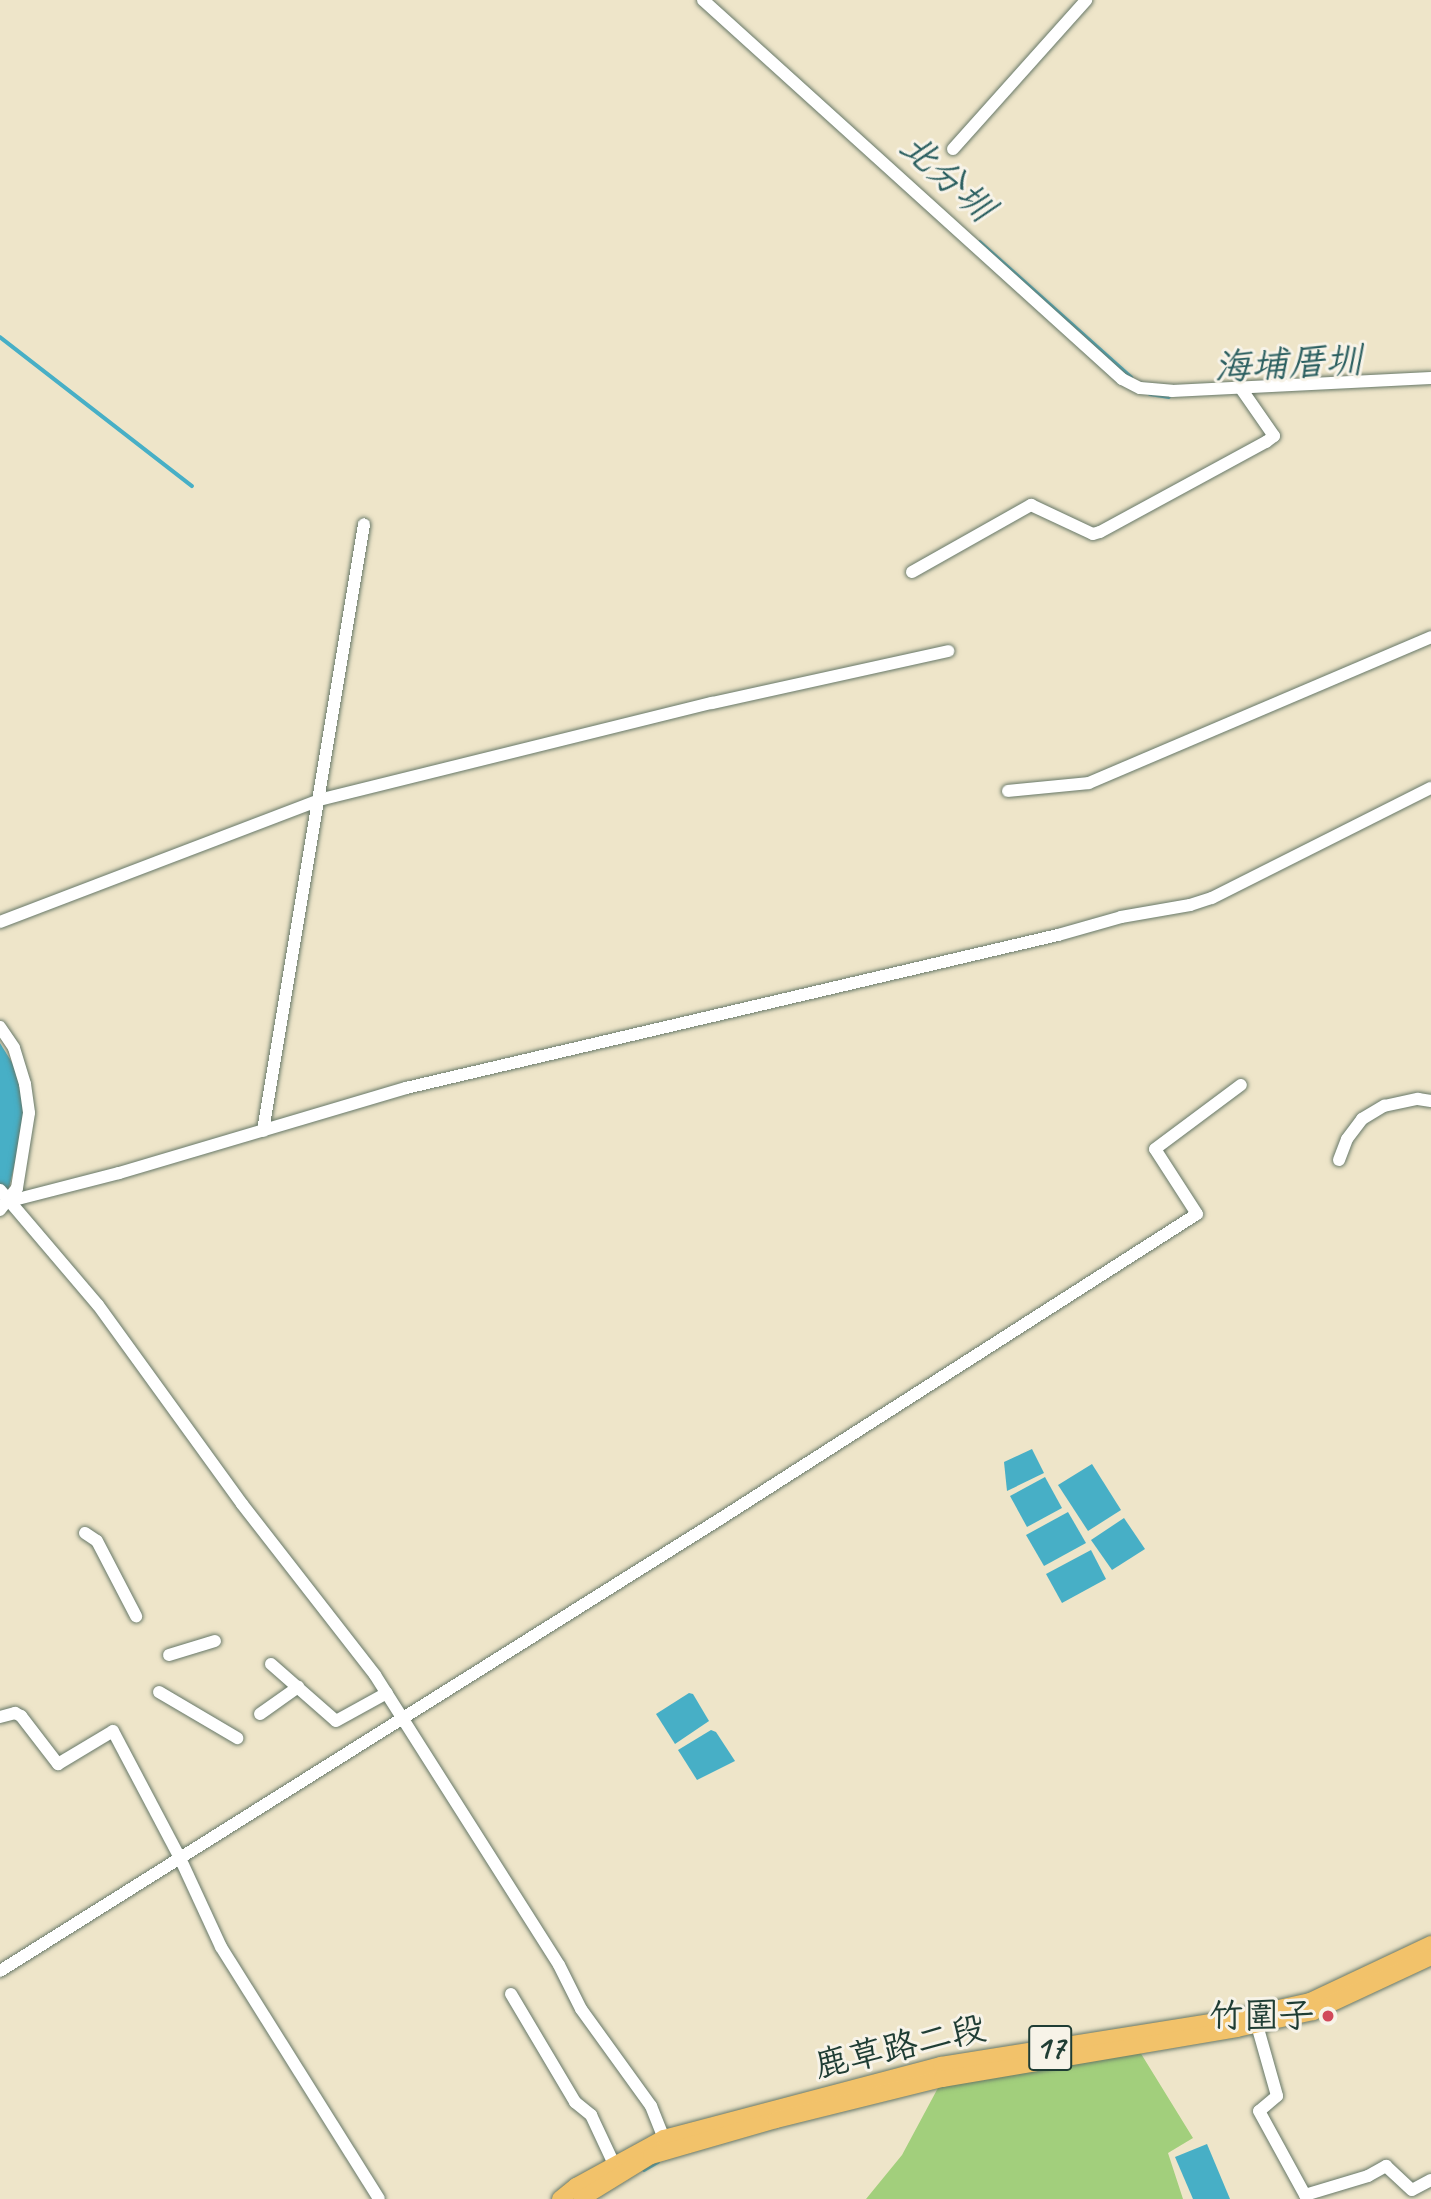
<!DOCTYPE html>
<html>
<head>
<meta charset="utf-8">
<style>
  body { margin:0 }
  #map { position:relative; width:1431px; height:2199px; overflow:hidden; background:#eee5c9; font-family:Caveat,"LXGW WenKai TC",sans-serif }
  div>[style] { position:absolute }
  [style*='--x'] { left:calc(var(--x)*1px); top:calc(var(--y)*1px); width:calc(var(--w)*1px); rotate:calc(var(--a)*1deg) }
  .green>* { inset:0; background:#a2cf7c }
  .water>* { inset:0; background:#47afc6 }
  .stream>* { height:3.5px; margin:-1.75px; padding:0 1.75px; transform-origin:1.75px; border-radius:1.75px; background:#47afc6 }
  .roads { filter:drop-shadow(0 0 2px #677868) drop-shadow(0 0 2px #677868) }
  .minor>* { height:12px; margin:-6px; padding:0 6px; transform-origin:6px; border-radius:6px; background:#fff }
  .major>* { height:16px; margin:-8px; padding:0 8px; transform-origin:8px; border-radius:8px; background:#f2c26a }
  .dots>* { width:19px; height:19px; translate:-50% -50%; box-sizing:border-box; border:4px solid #f7f3e8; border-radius:50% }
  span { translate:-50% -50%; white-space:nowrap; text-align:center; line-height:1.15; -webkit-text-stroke:6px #f7f3e8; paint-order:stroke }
  .shield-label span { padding:2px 5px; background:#f7f3e8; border:2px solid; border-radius:5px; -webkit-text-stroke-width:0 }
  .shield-label { font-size:33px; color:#1f3d34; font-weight:700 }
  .poi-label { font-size:35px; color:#1f3d34 }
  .right { translate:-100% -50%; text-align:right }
  .street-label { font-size:35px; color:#1f3d34 }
  .water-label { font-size:37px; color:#2b5f60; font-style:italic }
</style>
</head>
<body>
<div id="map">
  <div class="green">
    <div style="clip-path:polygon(1140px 2052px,1193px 2138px,1168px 2153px,1183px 2199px,866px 2199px,902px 2155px,939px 2086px)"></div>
  </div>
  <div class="water">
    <div style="clip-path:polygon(0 1043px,16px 1069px,26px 1115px,9px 1188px,0 1197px)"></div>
    <div style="clip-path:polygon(1032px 1449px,1044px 1473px,1007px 1491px,1004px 1462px)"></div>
    <div style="clip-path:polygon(1092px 1464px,1121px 1510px,1088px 1531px,1058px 1485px)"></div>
    <div style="clip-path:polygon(1045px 1477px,1062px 1508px,1027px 1527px,1010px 1496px)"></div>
    <div style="clip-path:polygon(1068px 1512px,1086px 1543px,1044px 1566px,1026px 1535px)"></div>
    <div style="clip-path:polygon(1124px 1518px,1145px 1549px,1112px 1570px,1091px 1540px)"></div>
    <div style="clip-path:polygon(1091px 1550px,1106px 1579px,1062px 1603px,1046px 1574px)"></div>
    <div style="clip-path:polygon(689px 1693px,693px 1694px,709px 1721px,675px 1744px,656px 1714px)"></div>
    <div style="clip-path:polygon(711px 1730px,716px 1732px,735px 1761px,697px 1780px,678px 1750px)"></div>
    <div style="clip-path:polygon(1207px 2144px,1230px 2199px,1193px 2199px,1175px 2157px)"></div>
  </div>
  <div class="stream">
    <div style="--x:980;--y:242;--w:203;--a:41.8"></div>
    <div style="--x:0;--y:337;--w:243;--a:37.8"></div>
    <div style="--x:1150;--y:394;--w:19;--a:9"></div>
    <div style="--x:644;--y:2170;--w:16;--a:-30"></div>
  </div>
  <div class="roads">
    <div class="minor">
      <div style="--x:703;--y:0;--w:565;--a:42.13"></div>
      <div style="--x:1122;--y:379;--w:20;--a:27"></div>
      <div style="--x:1140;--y:388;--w:32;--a:5"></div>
      <div style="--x:1172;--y:391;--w:259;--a:-2.9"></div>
      <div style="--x:953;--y:149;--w:200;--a:-48.2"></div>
      <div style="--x:912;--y:572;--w:137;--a:-29.4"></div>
      <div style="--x:1031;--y:505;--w:68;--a:25.1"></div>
      <div style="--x:1093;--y:534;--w:7;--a:-16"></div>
      <div style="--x:1100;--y:532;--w:189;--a:-28.5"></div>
      <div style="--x:1266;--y:442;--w:10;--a:-37"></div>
      <div style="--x:1274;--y:436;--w:60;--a:-124.8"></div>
      <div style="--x:1008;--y:791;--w:81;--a:-5.6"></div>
      <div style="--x:1089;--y:783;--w:372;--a:-23.1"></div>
      <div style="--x:0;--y:922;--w:342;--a:-20.9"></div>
      <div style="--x:319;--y:800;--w:405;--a:-13.9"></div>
      <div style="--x:712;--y:703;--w:242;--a:-12.4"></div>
      <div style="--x:0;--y:1027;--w:25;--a:56"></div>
      <div style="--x:14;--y:1048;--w:38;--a:73"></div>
      <div style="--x:25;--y:1084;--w:29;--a:82"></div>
      <div style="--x:29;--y:1113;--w:76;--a:99.1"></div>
      <div style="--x:17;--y:1188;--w:28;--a:128"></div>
      <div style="--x:263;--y:1131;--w:615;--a:-80.55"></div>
      <div style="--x:1339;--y:1160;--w:22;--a:-69"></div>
      <div style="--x:1347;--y:1139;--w:25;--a:-53"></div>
      <div style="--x:1362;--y:1119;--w:26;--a:-31"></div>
      <div style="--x:1384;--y:1106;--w:35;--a:-12"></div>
      <div style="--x:1418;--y:1099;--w:13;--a:9"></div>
      <div style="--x:0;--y:1190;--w:151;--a:49.6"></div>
      <div style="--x:98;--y:1305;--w:246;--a:54.1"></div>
      <div style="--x:242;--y:1504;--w:217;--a:52.1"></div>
      <div style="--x:375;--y:1675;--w:343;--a:57.6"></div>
      <div style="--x:559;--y:1965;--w:49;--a:63.4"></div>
      <div style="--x:581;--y:2009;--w:120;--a:54.2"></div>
      <div style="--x:651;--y:2106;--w:43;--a:68.2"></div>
      <div style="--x:10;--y:1201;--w:113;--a:-14.4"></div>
      <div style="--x:119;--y:1173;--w:299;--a:-16.5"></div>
      <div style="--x:406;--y:1088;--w:670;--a:-13.21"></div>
      <div style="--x:1058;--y:935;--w:66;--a:-15.9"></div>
      <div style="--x:1121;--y:917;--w:70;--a:-9.9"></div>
      <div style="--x:1190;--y:905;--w:23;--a:-18"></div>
      <div style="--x:1212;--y:898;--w:245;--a:-26.7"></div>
      <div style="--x:85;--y:1533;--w:14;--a:34"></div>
      <div style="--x:97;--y:1541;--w:85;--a:62.5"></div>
      <div style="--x:169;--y:1655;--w:48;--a:-16.9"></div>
      <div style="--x:271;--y:1664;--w:86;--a:41.2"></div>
      <div style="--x:336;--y:1721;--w:58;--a:-28.8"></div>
      <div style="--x:159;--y:1692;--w:91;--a:30.5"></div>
      <div style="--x:260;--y:1714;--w:47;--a:-35.4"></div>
      <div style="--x:0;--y:1717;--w:16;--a:-15"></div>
      <div style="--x:15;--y:1713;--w:7;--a:27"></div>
      <div style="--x:21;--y:1716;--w:61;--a:52.4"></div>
      <div style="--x:58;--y:1764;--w:64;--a:-31"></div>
      <div style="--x:113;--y:1731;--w:141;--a:62.2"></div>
      <div style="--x:179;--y:1856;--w:100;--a:65.2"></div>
      <div style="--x:221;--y:1947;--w:297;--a:57.9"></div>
      <div style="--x:0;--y:1971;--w:850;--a:-32.12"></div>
      <div style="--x:720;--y:1519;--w:566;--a:-32.6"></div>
      <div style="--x:1197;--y:1214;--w:77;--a:-122.9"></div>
      <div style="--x:1155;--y:1149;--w:107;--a:-36.7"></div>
      <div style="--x:511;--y:1994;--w:126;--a:59.3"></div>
      <div style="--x:575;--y:2102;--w:21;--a:39"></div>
      <div style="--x:591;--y:2115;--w:54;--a:64.9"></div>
      <div style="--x:1255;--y:2018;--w:81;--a:74.2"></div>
      <div style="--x:1277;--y:2096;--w:23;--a:140"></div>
      <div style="--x:1259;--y:2111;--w:96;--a:61.3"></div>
      <div style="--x:1305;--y:2195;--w:66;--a:-16.8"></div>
      <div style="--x:1368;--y:2176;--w:21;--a:-29"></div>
      <div style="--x:1386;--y:2166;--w:35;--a:43"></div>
      <div style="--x:1412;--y:2190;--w:21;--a:-28"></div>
    </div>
    <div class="major">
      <div style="--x:560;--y:2199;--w:21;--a:-39"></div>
      <div style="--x:576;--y:2186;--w:100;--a:-28.6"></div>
      <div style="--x:664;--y:2138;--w:286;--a:-14.8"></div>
      <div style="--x:941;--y:2065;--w:297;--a:-9.1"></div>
      <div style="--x:1234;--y:2018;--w:78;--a:-12.6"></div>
      <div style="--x:1310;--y:2001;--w:134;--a:-25.2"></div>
      <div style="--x:581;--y:2199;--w:82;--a:-31.6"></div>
      <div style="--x:651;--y:2156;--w:130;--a:-16.1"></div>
      <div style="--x:776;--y:2120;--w:171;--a:-13.9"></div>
      <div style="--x:942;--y:2079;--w:299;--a:-9.6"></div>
      <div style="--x:1237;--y:2029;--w:78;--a:-12.6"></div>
      <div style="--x:1313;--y:2012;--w:130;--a:-25"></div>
    </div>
  </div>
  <div class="dots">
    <div style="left:1328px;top:2016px;background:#d1495b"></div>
  </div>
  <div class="shield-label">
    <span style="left:1050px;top:2048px">17</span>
  </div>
  <div class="poi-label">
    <span class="right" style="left:1314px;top:2016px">竹圍子</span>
  </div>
  <div class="street-label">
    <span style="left:900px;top:2047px;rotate:-13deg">鹿草路二段</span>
  </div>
  <div class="water-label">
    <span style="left:947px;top:177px;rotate:42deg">北分圳</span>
    <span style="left:1288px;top:364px;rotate:-3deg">海埔厝圳</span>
  </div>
</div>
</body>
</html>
